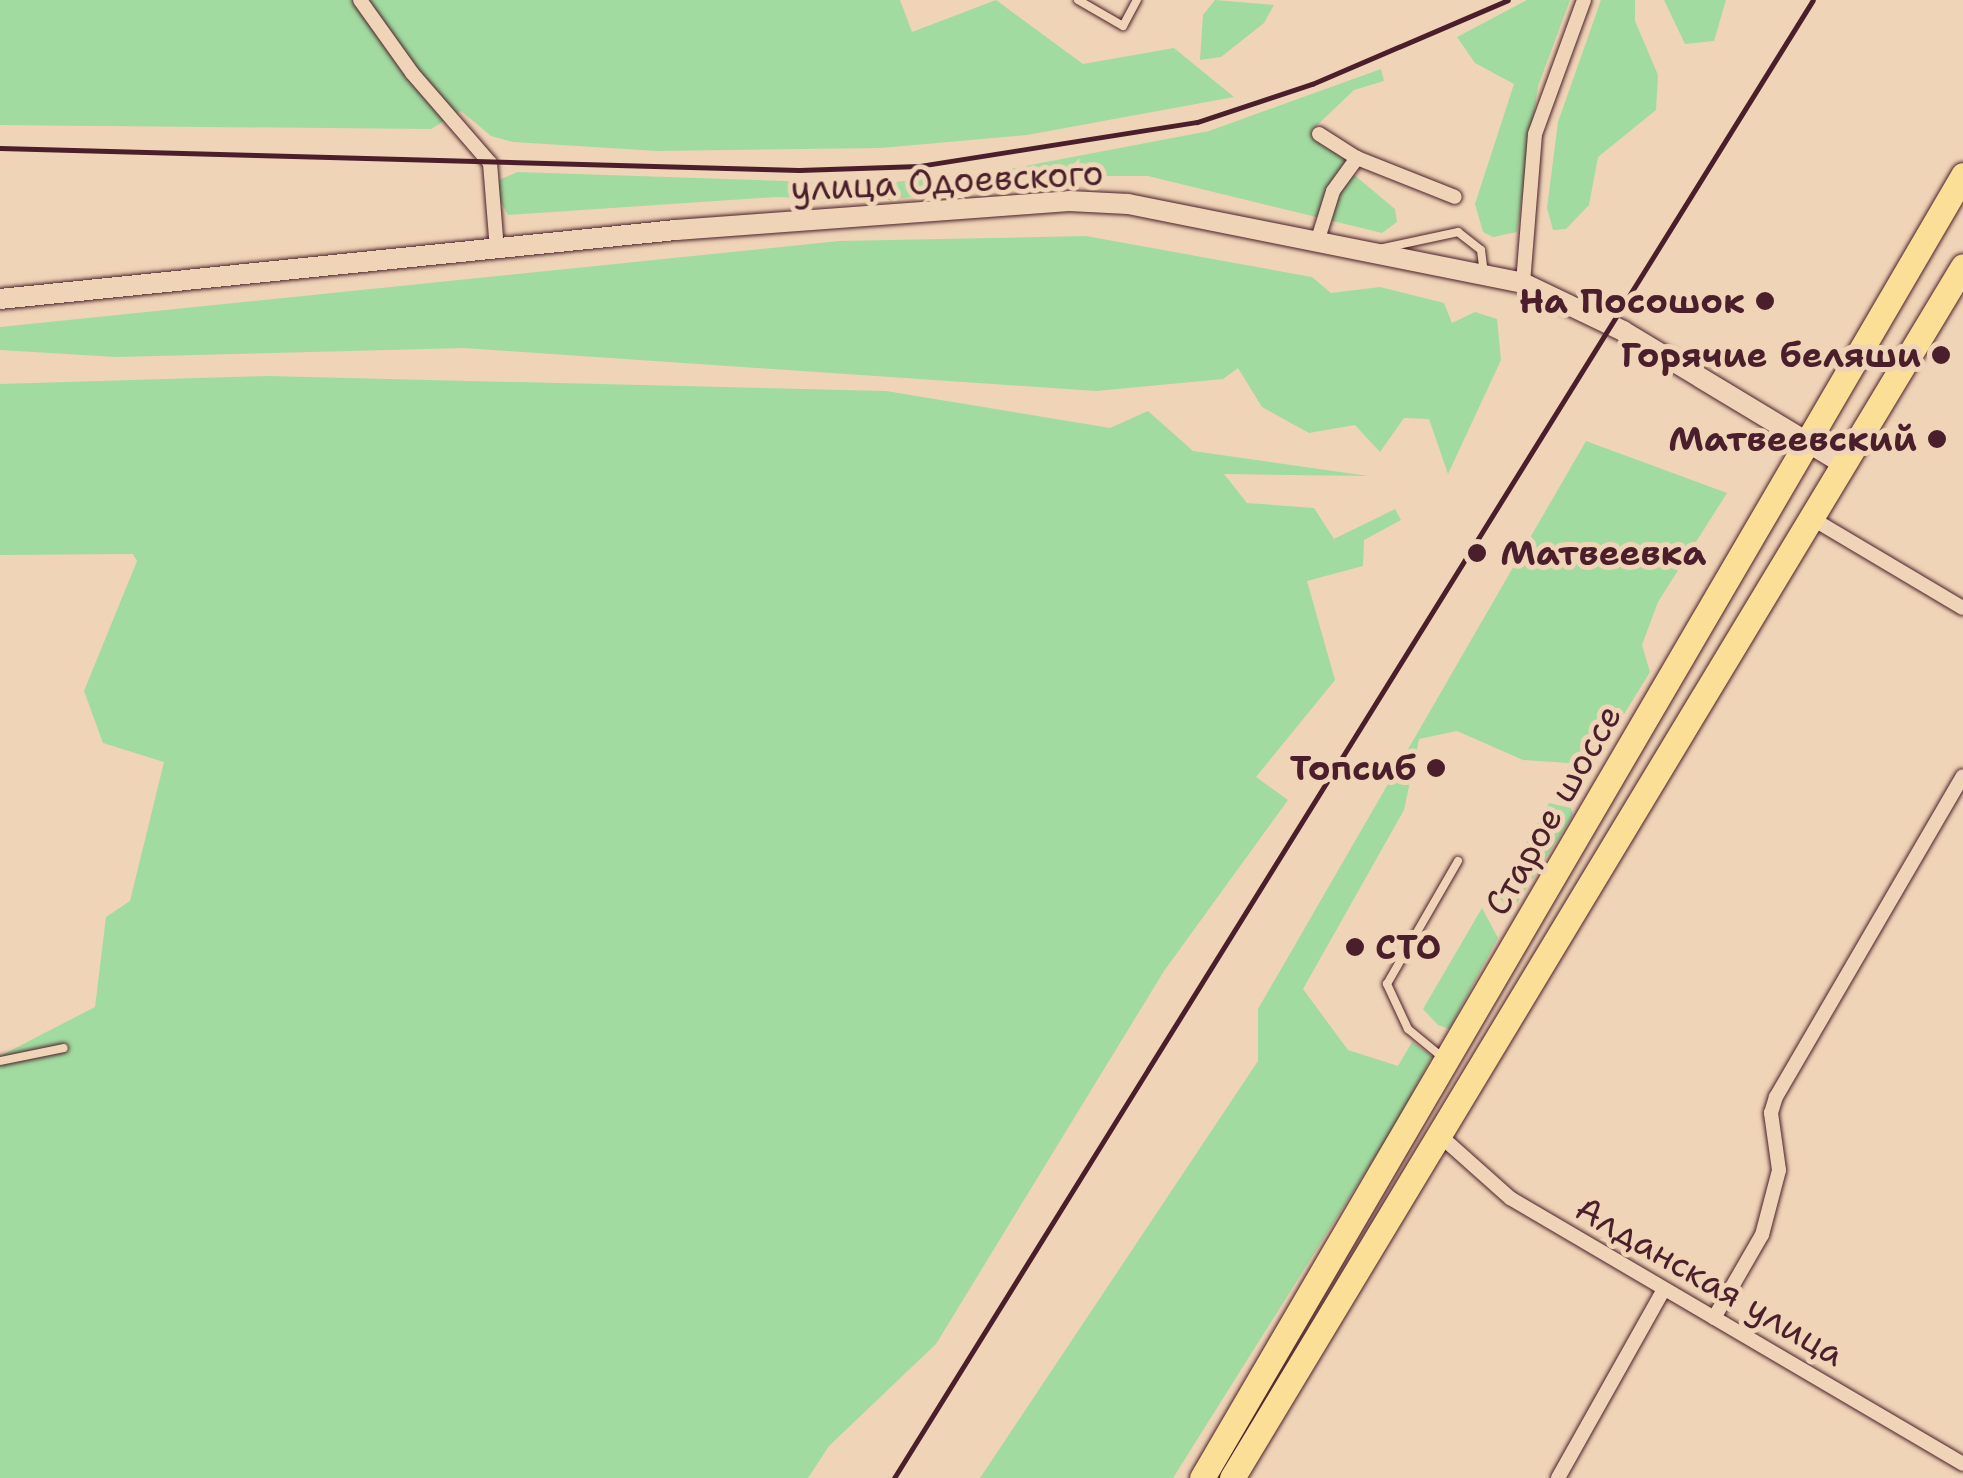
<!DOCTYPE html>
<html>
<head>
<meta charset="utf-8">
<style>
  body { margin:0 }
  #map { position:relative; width:1963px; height:1478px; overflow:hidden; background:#f0d4b7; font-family:"Shantell Sans",sans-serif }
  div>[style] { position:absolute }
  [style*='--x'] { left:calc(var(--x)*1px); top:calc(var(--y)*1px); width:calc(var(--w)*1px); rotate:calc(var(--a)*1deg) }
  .green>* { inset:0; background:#a1dba0 }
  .roads { filter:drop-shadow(0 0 2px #4a1f2b) drop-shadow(0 0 2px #4a1f2b) }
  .lane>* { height:8px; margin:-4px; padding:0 4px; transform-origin:4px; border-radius:4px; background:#f0d4b7 }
  .street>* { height:14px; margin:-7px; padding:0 7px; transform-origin:7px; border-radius:7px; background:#f0d4b7 }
  .secondary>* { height:20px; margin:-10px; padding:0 10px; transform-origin:10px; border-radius:10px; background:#f0d4b7 }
  .highway>* { height:25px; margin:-12.5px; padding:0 12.5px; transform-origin:12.5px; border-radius:12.5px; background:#fbdf96 }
  .rail>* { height:5px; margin:-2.5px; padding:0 2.5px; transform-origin:2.5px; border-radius:2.5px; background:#4a1f2b }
  .dots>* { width:28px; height:28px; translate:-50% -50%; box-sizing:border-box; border:5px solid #f0d4b7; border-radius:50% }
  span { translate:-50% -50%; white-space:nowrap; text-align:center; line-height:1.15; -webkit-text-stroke:10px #f0d4b7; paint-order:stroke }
  .street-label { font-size:35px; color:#4a1f2b }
  .poi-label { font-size:35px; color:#4a1f2b; font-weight:700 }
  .right { translate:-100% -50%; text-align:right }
  .left { translate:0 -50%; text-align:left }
</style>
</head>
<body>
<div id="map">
  <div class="green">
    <div style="clip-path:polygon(0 0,900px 0,912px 32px,996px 0,1083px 64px,1174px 48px,1234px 97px,1027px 135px,881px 148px,657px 151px,513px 142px,491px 136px,461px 111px,431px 129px,0 125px)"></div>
    <div style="clip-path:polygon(1215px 0,1274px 5px,1264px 23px,1221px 57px,1200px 60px,1203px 15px)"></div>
    <div style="clip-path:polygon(1527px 0,1570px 0,1538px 86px,1517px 232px,1493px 237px,1483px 232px,1475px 204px,1514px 84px,1475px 63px,1457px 37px)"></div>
    <div style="clip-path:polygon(1601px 0,1635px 0,1635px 21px,1658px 75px,1656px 110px,1598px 157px,1589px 205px,1566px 229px,1553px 230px,1547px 208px,1558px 122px)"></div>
    <div style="clip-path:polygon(1664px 0,1726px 0,1714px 41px,1685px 44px)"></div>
    <div style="clip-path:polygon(1381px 69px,1384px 81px,1354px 90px,1311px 131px,1351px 156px,1346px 168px,1395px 209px,1397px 222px,1382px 233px,1148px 176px,1064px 176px,881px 201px,776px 197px,508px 215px,495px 192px,501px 179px,518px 172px,876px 184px,999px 171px,1209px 131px)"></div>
    <div style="clip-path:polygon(1086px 236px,1312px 277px,1331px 293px,1380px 287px,1444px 303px,1452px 323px,1475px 312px,1497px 319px,1501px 360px,1448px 474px,1429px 419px,1404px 418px,1380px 452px,1355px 425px,1309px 433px,1262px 407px,1238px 368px,1223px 379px,1096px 391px,464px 348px,116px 357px,0 350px,0 327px,839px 241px)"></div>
    <div style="clip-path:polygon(267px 376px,886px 391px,1110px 428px,1148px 411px,1193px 451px,1368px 476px,1224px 474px,1247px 503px,1314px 508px,1334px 539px,1395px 509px,1401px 520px,1364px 540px,1363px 566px,1307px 581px,1335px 680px,1256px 777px,1288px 800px,1164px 971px,936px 1344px,829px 1446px,808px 1478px,0 1478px,0 1056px,95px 1007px,106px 917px,130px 901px,164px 762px,103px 743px,84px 691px,137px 561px,133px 554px,0 555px,0 384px)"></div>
    <div style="clip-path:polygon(1586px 441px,1727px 493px,1658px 602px,1642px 645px,1650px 672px,1599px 755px,1582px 764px,1523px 760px,1457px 731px,1419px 739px,1404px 810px,1303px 989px,1348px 1050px,1398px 1066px,1412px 1042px,1432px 1056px,1398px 1120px,1173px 1478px,980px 1478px,1258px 1061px,1258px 1009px)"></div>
    <div style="clip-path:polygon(1549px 803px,1571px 808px,1573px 815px,1512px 911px,1497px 896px)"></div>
    <div style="clip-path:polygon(1482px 908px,1498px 938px,1449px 1029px,1438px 1025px,1423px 1009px)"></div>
  </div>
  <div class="roads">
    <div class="lane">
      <div style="--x:1078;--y:0;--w:52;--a:30"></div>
      <div style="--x:1123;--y:26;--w:30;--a:-62"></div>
      <div style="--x:1379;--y:249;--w:81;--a:-12.1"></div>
      <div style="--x:1458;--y:232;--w:29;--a:38"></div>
      <div style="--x:1481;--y:250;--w:24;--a:83"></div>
      <div style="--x:1442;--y:1057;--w:44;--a:-140.5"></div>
      <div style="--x:1408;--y:1029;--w:50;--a:-115"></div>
      <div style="--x:1387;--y:984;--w:142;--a:-60"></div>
      <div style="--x:0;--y:1061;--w:65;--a:-11.5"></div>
    </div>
    <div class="street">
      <div style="--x:360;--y:0;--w:90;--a:54.5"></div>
      <div style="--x:412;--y:73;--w:119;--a:49.1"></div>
      <div style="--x:490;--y:163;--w:87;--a:85.4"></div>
      <div style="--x:1319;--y:134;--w:45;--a:32.3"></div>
      <div style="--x:1357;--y:158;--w:105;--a:21.7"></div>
      <div style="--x:1318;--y:239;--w:50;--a:-72.6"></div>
      <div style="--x:1333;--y:191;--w:41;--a:-54"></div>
      <div style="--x:1523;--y:283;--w:149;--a:-85.4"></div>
      <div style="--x:1535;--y:134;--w:143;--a:-69.9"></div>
      <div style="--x:1813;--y:519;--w:174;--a:30.7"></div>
      <div style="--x:1437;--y:1133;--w:98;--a:41.7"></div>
      <div style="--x:1510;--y:1198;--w:525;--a:30.42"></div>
      <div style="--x:1714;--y:1318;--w:96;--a:-60"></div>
      <div style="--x:1762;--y:1235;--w:67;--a:-75.3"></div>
      <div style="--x:1779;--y:1170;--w:58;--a:-98"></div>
      <div style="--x:1771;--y:1113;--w:17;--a:-73"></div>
      <div style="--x:1776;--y:1097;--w:371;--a:-59.8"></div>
      <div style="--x:1558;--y:1478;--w:214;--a:-60.7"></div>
    </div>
    <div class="secondary">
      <div style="--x:0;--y:299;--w:680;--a:-5.83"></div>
      <div style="--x:676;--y:230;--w:394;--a:-4.2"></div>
      <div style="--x:1069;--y:201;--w:59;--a:2.9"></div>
      <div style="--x:1128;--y:204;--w:403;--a:11.3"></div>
      <div style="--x:1523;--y:283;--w:111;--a:25.6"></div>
      <div style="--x:1623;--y:331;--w:259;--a:31.1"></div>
    </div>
    <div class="highway">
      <div style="--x:1202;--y:1478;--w:1509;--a:-59.71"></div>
      <div style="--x:1232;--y:1478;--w:1415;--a:-58.9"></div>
    </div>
  </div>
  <div class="rail">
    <div style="--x:0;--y:148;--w:799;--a:1.58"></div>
    <div style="--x:799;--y:170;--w:120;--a:-1.9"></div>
    <div style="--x:919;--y:166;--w:281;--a:-9"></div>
    <div style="--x:1197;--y:122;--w:121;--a:-18.3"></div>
    <div style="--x:1312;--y:84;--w:213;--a:-23.2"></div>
    <div style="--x:894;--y:1478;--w:1740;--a:-58.13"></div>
  </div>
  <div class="dots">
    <div style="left:1765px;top:301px;background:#4a1f2b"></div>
    <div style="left:1941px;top:355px;background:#4a1f2b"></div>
    <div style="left:1937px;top:439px;background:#4a1f2b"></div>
    <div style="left:1477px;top:553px;background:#4a1f2b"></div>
    <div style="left:1436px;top:768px;background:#4a1f2b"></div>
    <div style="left:1355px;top:947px;background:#4a1f2b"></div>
  </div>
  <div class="street-label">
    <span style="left:947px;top:181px;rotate:-3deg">улица Одоевского</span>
    <span style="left:1553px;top:810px;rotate:-60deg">Старое шоссе</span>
    <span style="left:1710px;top:1281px;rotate:30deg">Алданская улица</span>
  </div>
  <div class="poi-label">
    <span class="right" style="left:1745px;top:301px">На Посошок</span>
    <span class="right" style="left:1921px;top:355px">Горячие беляши</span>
    <span class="right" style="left:1917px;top:439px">Матвеевский</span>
    <span class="left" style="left:1500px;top:553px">Матвеевка</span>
    <span class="right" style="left:1416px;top:768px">Топсиб</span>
    <span class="left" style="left:1375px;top:947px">СТО</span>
  </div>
</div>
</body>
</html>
